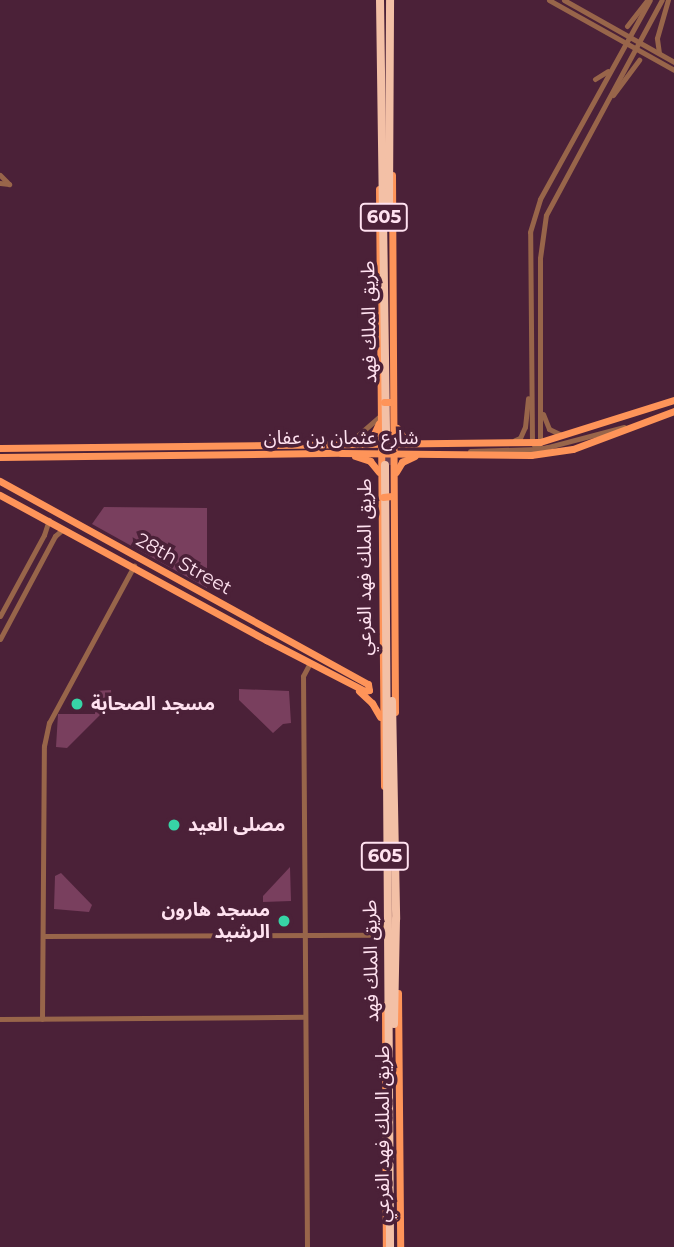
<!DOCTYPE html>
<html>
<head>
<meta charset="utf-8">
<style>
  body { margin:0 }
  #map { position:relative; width:674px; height:1247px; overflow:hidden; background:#4b2138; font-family:Montserrat,"Noto Sans Arabic",sans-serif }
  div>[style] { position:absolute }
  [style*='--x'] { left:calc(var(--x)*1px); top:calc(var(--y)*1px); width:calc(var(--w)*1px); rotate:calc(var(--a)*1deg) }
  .green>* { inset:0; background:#793f5e }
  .highway-tunnel>* { height:8px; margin-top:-4px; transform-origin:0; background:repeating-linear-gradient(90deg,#663e54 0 8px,transparent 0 12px) }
  .minor>* { height:5px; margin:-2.5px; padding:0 2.5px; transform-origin:2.5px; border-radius:2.5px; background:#98654a }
  .major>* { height:7px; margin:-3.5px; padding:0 3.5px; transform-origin:3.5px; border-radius:3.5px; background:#fe9459 }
  .highway>* { height:8px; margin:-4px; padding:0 4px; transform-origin:4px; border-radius:4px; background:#f3c0a6 }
  .major-bridge>* { height:7px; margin:-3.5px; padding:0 3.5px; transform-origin:3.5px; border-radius:3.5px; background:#fe9459 }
  .dots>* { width:19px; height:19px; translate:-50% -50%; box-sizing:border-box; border:4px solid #4b2138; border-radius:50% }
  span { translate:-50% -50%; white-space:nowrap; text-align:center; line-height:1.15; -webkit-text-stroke:7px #4b2138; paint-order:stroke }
  .shield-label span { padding:2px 5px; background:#4b2138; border:2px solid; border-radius:5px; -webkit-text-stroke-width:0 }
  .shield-label { font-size:18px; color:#ffe2f0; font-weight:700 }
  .street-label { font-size:19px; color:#ffe2f0 }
  .poi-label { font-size:19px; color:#ffe2f0; font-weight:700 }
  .left { translate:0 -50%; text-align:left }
  .right { translate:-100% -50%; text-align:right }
</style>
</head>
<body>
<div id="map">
  <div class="green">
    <div style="clip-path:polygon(104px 507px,207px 508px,207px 588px,92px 524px)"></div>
    <div style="clip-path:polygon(239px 689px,289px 691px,291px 723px,283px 724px,273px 733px,239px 700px)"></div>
    <div style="clip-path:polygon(111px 690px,112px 703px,67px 748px,56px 747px,58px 714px,95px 714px,95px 691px)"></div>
    <div style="clip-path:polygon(290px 867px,291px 901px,263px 902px,263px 896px)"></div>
    <div style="clip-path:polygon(61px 873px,92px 905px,89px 912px,54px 909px,55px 876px)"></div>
  </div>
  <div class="highway-tunnel">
    <div style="--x:388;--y:465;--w:31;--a:-86"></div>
  </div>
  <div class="minor">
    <div style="--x:549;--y:0;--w:143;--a:29.2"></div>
    <div style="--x:564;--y:0;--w:126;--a:29.4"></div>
    <div style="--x:627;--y:26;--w:33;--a:-52"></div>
    <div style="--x:659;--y:53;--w:15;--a:-98"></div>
    <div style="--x:657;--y:38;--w:40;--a:-74"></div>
    <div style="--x:595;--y:79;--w:15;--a:-32"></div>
    <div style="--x:613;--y:95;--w:44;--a:-53.4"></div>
    <div style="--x:0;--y:175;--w:13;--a:45"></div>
    <div style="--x:9;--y:184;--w:9;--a:-174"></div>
    <div style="--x:543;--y:414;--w:16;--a:68"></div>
    <div style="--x:549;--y:429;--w:14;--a:25"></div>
    <div style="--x:624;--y:427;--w:79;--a:165.3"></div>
    <div style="--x:548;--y:447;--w:11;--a:170"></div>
    <div style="--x:537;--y:449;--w:9;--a:-126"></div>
    <div style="--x:532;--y:442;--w:210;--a:-90.5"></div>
    <div style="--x:530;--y:232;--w:34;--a:-73"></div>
    <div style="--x:540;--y:199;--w:227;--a:-61.1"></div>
    <div style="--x:515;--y:440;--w:5;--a:-22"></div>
    <div style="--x:520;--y:438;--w:12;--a:-66"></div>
    <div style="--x:525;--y:427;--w:29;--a:-84"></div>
    <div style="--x:358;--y:443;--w:6;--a:-108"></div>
    <div style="--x:356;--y:437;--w:32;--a:-41"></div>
    <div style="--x:470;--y:451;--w:67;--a:-1.7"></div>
    <div style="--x:537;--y:449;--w:8;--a:-67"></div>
    <div style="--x:540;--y:442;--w:184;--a:-90"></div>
    <div style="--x:540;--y:258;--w:43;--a:-82.1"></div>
    <div style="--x:546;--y:215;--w:244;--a:-61.7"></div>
    <div style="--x:0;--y:616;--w:92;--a:-61.5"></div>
    <div style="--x:44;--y:535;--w:16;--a:-72"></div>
    <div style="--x:0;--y:639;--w:117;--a:-61.9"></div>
    <div style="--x:55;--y:536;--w:9;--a:-41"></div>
    <div style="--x:62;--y:530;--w:4;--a:14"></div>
    <div style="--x:43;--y:936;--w:331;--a:-0.2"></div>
    <div style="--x:374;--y:935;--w:9;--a:-21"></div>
    <div style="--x:382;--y:932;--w:10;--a:-66"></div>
    <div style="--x:0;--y:1019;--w:305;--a:-0.4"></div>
    <div style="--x:42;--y:1019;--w:273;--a:-89.6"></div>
    <div style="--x:44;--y:746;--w:24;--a:-78"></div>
    <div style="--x:49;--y:723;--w:179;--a:-61.6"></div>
    <div style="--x:307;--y:1247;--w:571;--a:-90.4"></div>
    <div style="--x:303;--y:676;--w:15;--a:-62"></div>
  </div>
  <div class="major">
    <div style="--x:392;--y:175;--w:537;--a:89.68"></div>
    <div style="--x:379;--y:189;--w:597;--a:89.52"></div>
    <div style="--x:397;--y:428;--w:11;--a:56"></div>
    <div style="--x:403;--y:437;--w:15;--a:23"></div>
    <div style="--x:358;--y:442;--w:16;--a:-22"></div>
    <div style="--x:373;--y:436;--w:14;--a:-65"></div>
    <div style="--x:0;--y:448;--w:540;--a:-0.64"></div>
    <div style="--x:540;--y:442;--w:140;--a:-17.4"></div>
    <div style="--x:355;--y:456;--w:16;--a:18"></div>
    <div style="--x:370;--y:461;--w:14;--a:51"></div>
    <div style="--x:0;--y:457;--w:341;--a:-0.7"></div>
    <div style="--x:341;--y:453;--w:190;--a:0.6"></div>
    <div style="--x:531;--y:455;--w:42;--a:-8.1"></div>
    <div style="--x:573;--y:449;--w:108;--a:-20.6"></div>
    <div style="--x:396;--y:472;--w:12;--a:-59"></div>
    <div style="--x:402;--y:462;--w:14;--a:-25"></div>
    <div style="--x:0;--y:481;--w:420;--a:28.9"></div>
    <div style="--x:368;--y:684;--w:6;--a:81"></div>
    <div style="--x:369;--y:690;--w:4;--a:166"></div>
    <div style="--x:365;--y:691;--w:111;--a:-152.7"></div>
    <div style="--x:266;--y:640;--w:303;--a:-151.4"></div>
    <div style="--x:359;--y:691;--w:18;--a:43"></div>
    <div style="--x:372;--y:703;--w:16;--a:60"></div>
    <div style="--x:398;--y:993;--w:254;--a:89.5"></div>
    <div style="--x:385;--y:1005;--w:242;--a:89.8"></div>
  </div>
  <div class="highway">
    <div style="--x:380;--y:0;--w:434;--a:89.2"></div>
    <div style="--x:389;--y:203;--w:203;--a:-89.7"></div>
    <div style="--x:385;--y:465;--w:782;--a:89.63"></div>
    <div style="--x:392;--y:701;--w:218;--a:88.9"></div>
    <div style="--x:396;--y:919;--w:105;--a:91.1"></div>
  </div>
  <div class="major-bridge">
    <div style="--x:384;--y:402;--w:8;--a:0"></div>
    <div style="--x:383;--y:497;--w:9;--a:-6"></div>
    <div style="--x:388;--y:1218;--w:9;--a:-6"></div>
  </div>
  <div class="dots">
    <div style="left:77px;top:704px;background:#37d4a6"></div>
    <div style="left:174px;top:825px;background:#37d4a6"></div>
    <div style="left:284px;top:921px;background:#37d4a6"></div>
  </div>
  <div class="shield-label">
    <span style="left:384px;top:217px">605</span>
    <span style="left:385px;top:856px">605</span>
  </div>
  <div class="street-label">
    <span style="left:369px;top:322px;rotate:-91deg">طريق الملك فهد</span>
    <span style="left:341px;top:438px">شارع عثمان بن عفان</span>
    <span style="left:184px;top:564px;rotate:29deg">28th Street</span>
    <span style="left:365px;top:567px;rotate:-90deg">طريق الملك فهد الفرعي</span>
    <span style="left:371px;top:961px;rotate:-91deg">طريق الملك فهد</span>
    <span style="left:383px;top:1134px;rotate:-90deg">طريق الملك فهد الفرعي</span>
  </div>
  <div class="poi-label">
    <span class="left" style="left:91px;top:704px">مسجد الصحابة</span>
    <span class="left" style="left:188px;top:825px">مصلى العيد</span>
    <span class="right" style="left:270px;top:921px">مسجد هارون<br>الرشيد</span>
  </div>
</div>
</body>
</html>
